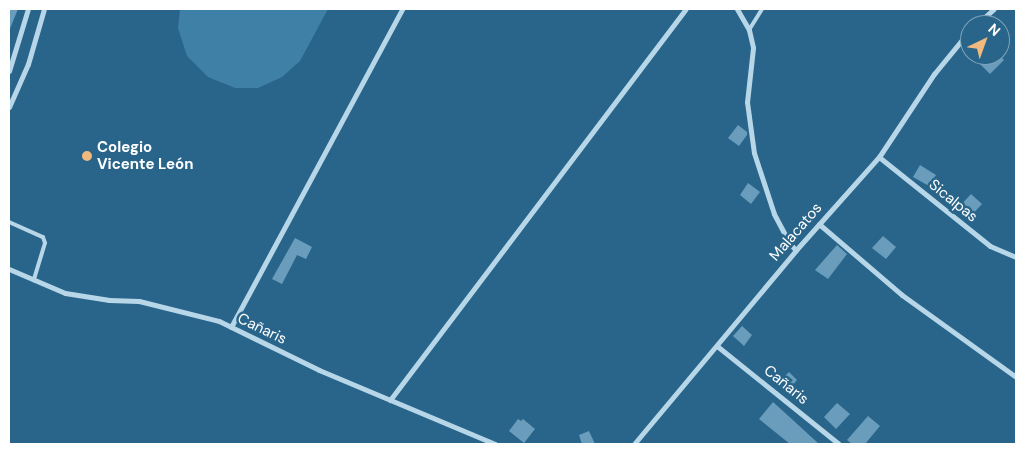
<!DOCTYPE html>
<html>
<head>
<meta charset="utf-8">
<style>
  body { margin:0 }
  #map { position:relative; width:1025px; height:453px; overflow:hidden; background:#29658a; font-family:"DM Sans",sans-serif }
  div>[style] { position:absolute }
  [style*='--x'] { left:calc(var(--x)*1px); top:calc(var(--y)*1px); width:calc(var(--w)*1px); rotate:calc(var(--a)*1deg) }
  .green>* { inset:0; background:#3e80a6 }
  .building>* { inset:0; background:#699dbb }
  .service>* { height:4px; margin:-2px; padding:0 2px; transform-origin:2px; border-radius:2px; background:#b7d7e9 }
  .minor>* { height:5px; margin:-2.5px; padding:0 2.5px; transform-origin:2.5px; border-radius:2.5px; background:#b7d7e9 }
  .dots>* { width:14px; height:14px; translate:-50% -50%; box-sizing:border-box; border:2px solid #29658a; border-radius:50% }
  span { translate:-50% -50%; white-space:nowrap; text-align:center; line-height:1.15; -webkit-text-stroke:5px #29658a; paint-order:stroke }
  .poi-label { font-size:15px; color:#fff; font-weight:700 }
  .left { translate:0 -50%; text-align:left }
  .street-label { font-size:15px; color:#fff }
  .frame { position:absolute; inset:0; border:10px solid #fff; pointer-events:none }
  .north { position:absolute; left:960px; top:15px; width:50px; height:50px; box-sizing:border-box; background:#29658a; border:1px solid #7fa3b9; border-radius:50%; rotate:42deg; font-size:14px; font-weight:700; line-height:20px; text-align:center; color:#fff }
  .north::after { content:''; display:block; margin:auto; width:18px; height:22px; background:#f0ba7e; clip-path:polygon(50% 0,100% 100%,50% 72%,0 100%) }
</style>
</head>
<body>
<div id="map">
  <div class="green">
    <div style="clip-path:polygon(180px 9px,328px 9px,300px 61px,282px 77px,258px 88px,235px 88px,208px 77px,187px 56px,178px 28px)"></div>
  </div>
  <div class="building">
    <div style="clip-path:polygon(9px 9px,18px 9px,9px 31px)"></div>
    <div style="clip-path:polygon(990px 55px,999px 55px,1004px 60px,990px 74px,980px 64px)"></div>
    <div style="clip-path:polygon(738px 125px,747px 132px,747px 135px,739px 146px,728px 138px)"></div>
    <div style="clip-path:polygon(920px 165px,936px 175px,929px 186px,913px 177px)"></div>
    <div style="clip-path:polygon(748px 183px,760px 192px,751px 204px,740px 195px)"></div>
    <div style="clip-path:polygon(971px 194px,982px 204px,970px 217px,959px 207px)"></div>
    <div style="clip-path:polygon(883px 236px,896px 247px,886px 259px,872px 248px)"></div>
    <div style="clip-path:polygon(295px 238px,312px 247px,306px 259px,297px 255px,282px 284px,272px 279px)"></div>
    <div style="clip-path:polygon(837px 245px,847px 254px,828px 279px,815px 270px)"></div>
    <div style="clip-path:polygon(742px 326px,752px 335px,744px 346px,733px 336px)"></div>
    <div style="clip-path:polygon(789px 372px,797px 380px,789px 389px,780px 381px)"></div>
    <div style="clip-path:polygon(773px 402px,783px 411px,819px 444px,790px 444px,759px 419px)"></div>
    <div style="clip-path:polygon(837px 403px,850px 414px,836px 429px,824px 417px)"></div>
    <div style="clip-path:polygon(868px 416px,880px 426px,865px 444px,852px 444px,847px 440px)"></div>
    <div style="clip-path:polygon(518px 419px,521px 421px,523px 419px,535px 429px,524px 443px,509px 431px)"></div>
    <div style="clip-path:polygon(589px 431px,595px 444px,582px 444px,579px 435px)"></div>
  </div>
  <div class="service">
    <div style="--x:749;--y:30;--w:25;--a:-58"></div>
    <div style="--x:9;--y:222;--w:37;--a:24"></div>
    <div style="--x:43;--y:237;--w:6;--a:72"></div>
    <div style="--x:45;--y:243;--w:39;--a:107"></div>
  </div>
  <div class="minor">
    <div style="--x:737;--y:9;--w:24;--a:60"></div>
    <div style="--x:749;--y:30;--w:18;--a:77"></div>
    <div style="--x:753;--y:48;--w:54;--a:96.3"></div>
    <div style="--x:747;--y:102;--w:51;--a:82.2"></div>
    <div style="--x:754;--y:153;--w:64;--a:71.8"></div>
    <div style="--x:774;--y:214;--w:34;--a:62"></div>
    <div style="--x:790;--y:244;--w:8;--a:45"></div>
    <div style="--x:976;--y:25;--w:24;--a:-42"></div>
    <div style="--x:9;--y:71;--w:65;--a:-73"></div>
    <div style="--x:9;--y:107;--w:47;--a:-66.2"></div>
    <div style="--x:28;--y:64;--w:57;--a:-73.8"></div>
    <div style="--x:879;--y:157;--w:142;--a:38.7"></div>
    <div style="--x:990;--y:246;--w:28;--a:23"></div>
    <div style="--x:819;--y:224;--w:109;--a:40.5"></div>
    <div style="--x:902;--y:295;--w:140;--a:35.7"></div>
    <div style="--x:9;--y:269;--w:61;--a:23.2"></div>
    <div style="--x:65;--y:293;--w:45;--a:9"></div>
    <div style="--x:109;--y:300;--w:30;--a:2"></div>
    <div style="--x:139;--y:301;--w:82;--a:14"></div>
    <div style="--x:219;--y:321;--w:111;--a:26.1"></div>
    <div style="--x:319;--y:370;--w:191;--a:22.8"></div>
    <div style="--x:231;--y:327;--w:361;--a:-61.7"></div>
    <div style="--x:717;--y:346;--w:156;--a:38.8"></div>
    <div style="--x:390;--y:400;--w:490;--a:-52.9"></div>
    <div style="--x:634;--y:444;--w:253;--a:-50.1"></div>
    <div style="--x:796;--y:250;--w:125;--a:-48.3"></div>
    <div style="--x:879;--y:157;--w:100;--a:-56.5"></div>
    <div style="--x:934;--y:74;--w:57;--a:-50.7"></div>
  </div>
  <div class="dots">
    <div style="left:87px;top:156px;background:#f0ba7e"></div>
  </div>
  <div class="poi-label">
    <span class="left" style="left:97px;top:156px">Colegio<br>Vicente León</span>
  </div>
  <div class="street-label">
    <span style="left:953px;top:201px;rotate:39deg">Sicalpas</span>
    <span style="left:796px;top:232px;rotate:-49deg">Malacatos</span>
    <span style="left:262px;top:329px;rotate:26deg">Cañaris</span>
    <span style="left:786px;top:385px;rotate:39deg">Cañaris</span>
  </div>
  <div class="frame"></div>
  <div class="north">N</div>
</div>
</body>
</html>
